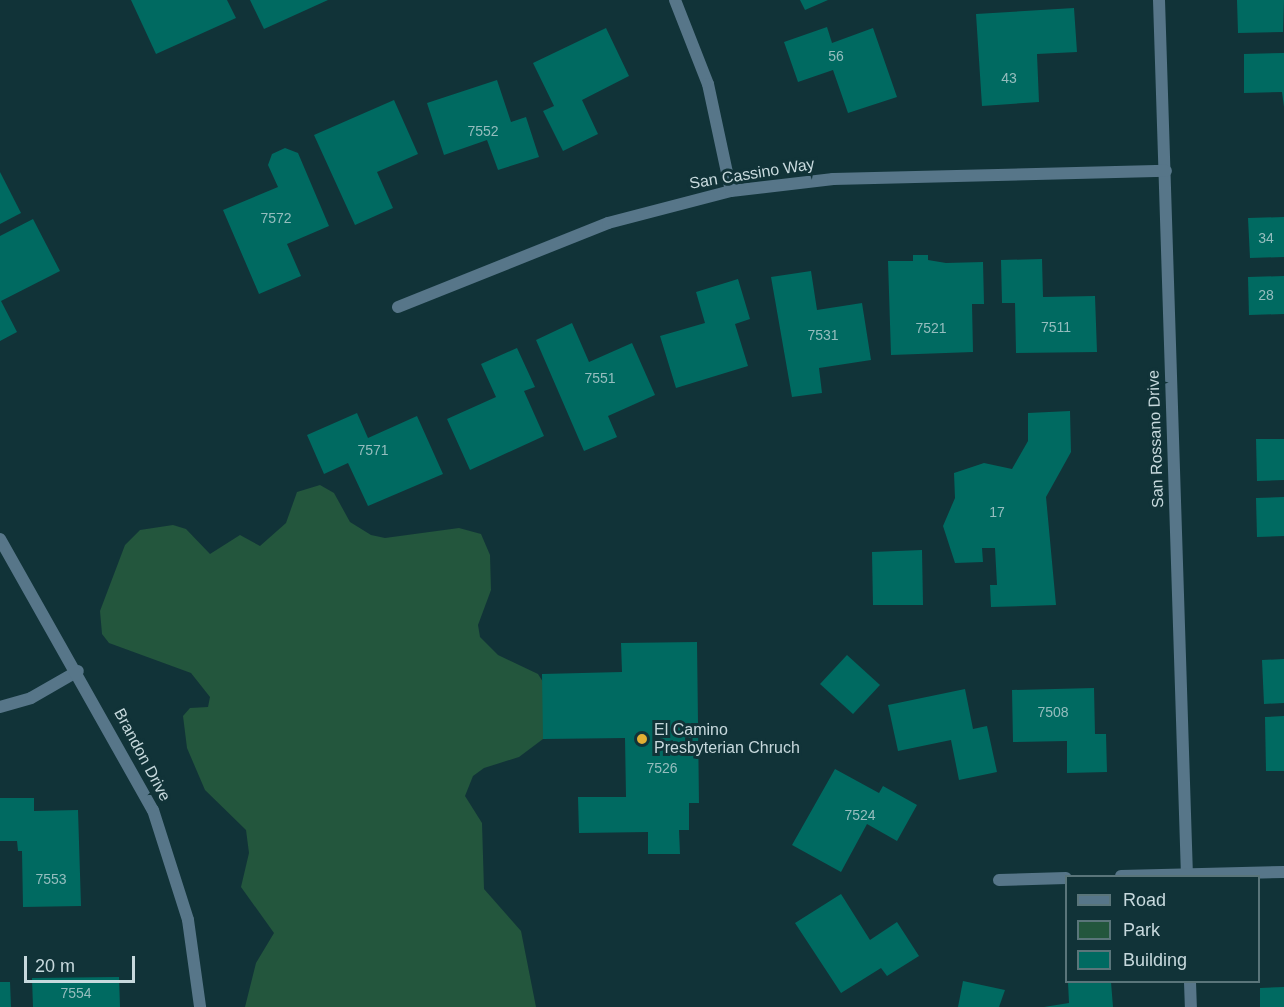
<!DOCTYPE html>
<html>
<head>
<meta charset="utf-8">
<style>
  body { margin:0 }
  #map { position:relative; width:1284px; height:1007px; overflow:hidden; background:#113338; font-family:Arial,sans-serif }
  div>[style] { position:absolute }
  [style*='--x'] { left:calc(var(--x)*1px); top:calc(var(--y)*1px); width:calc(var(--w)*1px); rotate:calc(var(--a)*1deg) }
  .green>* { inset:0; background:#23563d }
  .building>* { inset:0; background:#006a61 }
  .minor>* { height:12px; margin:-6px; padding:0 6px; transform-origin:6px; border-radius:6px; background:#577689 }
  .tertiary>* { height:12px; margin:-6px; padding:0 6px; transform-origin:6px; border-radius:6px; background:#577689 }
  .dots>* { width:16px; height:16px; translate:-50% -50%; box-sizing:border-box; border:3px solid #113338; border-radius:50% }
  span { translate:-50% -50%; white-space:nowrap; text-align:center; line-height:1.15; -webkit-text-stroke:6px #113338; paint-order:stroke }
  .number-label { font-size:14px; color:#95bdbe }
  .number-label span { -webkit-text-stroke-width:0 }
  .street-label { font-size:16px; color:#c7d9dd }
  .poi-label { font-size:16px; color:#c7d9dd }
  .left { translate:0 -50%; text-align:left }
  .legend { position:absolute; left:1065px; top:875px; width:195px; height:108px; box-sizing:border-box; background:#113338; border:2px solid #5a757a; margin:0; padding:8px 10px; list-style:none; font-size:18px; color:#c7d9dd }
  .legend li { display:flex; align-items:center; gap:12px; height:30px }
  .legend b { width:30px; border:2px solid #5a757a }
  .scale { position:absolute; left:24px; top:956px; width:111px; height:27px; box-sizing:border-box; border:3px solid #c7d9dd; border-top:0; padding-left:8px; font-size:18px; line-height:21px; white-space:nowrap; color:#c7d9dd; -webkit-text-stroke:4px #113338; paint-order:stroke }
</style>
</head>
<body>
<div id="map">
  <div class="green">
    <div style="clip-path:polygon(320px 485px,334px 493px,350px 522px,371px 535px,385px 538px,459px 528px,481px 534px,490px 555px,491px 590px,478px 625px,480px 637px,498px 655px,538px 674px,550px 693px,550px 730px,543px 739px,519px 757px,484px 768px,473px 776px,465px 796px,482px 823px,484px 889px,521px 931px,536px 1007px,245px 1007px,256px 963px,274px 933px,241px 887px,249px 853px,246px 830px,205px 790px,187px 748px,183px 716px,190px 708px,208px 707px,210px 697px,191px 673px,109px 643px,102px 634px,100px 611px,125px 545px,140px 530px,173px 525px,186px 529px,210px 554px,240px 535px,260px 546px,286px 523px,297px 492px)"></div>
  </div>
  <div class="building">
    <div style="clip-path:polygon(131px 0,227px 0,236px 18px,156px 54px)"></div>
    <div style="clip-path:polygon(250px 0,328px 0,264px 29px)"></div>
    <div style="clip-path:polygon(800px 0,828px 0,805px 10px)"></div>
    <div style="clip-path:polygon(1237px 0,1284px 0,1283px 32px,1238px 33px)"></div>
    <div style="clip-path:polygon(1074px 8px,1077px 52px,1037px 54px,1039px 102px,982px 106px,976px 14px)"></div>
    <div style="clip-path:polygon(827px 27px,832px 43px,873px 28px,897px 97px,848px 113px,833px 70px,798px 82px,784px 42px)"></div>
    <div style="clip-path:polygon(606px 28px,629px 76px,582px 100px,598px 134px,563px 151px,543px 111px,554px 106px,533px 63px)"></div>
    <div style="clip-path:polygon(1284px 53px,1284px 107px,1282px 92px,1244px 93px,1244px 54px)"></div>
    <div style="clip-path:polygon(497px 80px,511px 122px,526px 117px,539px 157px,498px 170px,487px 140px,444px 155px,427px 103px)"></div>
    <div style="clip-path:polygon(394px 100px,418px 154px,377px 172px,393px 208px,355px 225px,314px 135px)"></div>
    <div style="clip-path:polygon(285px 148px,298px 153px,329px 226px,287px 244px,301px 276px,259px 294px,223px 210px,278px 187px,268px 165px,272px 154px)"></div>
    <div style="clip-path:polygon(0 172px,21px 213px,0 224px)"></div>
    <div style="clip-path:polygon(1284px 217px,1284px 257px,1250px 258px,1248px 218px)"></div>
    <div style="clip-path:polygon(33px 219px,60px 271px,1px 301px,17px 332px,0 341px,0 236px)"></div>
    <div style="clip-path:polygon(913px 255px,928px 255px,928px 260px,946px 263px,983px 262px,984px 304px,972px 304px,973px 352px,891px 355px,888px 261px,913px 261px)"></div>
    <div style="clip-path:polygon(1042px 259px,1043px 297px,1095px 296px,1097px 352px,1016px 353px,1015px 303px,1002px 303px,1001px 260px)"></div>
    <div style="clip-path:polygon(811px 271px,817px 310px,862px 303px,871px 360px,819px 368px,822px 393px,792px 397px,771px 277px)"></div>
    <div style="clip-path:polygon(1284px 276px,1284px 314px,1249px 315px,1248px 277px)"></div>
    <div style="clip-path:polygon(738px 279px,750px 319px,735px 324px,748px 366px,676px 388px,660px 336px,705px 323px,696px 292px)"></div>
    <div style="clip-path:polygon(572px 323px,589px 362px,632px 343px,655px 395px,608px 416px,617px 437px,584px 451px,536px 340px)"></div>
    <div style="clip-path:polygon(517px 348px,535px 387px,524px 391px,544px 436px,470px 470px,447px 419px,496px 397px,481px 364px)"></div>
    <div style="clip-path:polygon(1070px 411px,1071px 452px,1046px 497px,1056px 605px,991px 607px,990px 585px,997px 585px,995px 548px,982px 548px,983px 562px,955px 563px,943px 526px,955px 498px,954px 473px,984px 463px,1012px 469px,1028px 441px,1028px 413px)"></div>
    <div style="clip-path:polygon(357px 413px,368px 438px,417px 416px,443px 474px,368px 506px,348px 463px,324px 474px,307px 435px)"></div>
    <div style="clip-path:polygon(1256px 439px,1284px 439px,1284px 480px,1257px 481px)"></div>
    <div style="clip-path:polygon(1284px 497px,1284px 536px,1257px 537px,1256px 498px)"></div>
    <div style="clip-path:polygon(922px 550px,923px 605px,873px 605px,872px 552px)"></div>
    <div style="clip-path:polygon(697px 642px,699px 803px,689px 803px,689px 830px,679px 830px,680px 854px,648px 854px,648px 832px,579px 833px,578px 797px,626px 797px,625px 738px,543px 739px,542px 674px,622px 672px,621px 643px)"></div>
    <div style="clip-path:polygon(847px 655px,880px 685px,853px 714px,820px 684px)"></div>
    <div style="clip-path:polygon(1284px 659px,1284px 703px,1264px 704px,1262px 660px)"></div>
    <div style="clip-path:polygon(1094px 688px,1095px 734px,1106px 734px,1107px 772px,1067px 773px,1067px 741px,1013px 742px,1012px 690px)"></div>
    <div style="clip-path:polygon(965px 689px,973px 729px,987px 726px,997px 772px,959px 780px,951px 740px,898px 751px,888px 705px)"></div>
    <div style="clip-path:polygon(1284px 716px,1284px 771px,1266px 771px,1265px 717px)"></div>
    <div style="clip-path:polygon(835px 769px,879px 793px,883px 786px,917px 805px,897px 841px,867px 824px,841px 872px,792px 845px)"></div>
    <div style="clip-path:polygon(0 798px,34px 798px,34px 811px,78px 810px,81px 906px,23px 907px,22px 851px,18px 851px,17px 841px,0 841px)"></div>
    <div style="clip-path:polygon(841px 894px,870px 940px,897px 922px,919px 956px,887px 976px,881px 968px,841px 993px,795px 923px)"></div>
    <div style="clip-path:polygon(119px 977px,120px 1007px,33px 1007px,32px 978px)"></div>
    <div style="clip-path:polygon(963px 981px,1005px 990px,999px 1007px,958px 1007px)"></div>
    <div style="clip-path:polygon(0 982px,10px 982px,11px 1007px,0 1007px)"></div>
    <div style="clip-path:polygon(1068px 982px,1111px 982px,1113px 1007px,1044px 1007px,1069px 1003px)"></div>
    <div style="clip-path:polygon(1284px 987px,1284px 1007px,1260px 1007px,1260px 988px)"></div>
  </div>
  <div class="minor">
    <div style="--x:675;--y:0;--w:90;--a:68.6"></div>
    <div style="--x:708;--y:84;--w:109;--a:77.9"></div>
    <div style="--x:1159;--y:0;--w:876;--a:88.17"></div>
    <div style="--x:398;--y:307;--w:226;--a:-21.8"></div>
    <div style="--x:608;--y:223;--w:127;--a:-14.6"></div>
    <div style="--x:731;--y:191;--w:103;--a:-6.7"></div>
    <div style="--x:833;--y:179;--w:333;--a:-1.4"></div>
    <div style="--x:0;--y:707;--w:32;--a:-16"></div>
    <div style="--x:31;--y:698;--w:54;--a:-29.9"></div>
    <div style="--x:1121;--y:876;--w:163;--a:-1.4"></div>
    <div style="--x:999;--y:880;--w:67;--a:-1.7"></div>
    <div style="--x:1190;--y:982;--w:25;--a:88"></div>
  </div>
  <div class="tertiary">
    <div style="--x:0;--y:539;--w:311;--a:60.6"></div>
    <div style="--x:153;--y:810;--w:115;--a:72.3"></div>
    <div style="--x:188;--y:920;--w:88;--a:82.1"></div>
  </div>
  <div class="dots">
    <div style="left:642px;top:739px;background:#e2af34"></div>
  </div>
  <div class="number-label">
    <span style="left:836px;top:56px">56</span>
    <span style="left:1009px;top:78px">43</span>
    <span style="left:483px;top:131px">7552</span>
    <span style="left:276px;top:218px">7572</span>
    <span style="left:1266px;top:238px">34</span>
    <span style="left:1266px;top:295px">28</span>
    <span style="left:1056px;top:327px">7511</span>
    <span style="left:931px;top:328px">7521</span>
    <span style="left:823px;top:335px">7531</span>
    <span style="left:600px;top:378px">7551</span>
    <span style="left:373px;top:450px">7571</span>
    <span style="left:997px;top:512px">17</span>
    <span style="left:1053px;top:712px">7508</span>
    <span style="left:662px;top:768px">7526</span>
    <span style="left:860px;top:815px">7524</span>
    <span style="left:51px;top:879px">7553</span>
    <span style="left:76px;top:993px">7554</span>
  </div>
  <div class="street-label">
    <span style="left:752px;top:174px;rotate:-9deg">San Cassino Way</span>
    <span style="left:1156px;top:439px;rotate:-92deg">San Rossano Drive</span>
    <span style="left:142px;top:755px;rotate:62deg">Brandon Drive</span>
  </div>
  <div class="poi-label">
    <span class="left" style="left:654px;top:739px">El Camino<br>Presbyterian Chruch</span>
  </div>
  <ul class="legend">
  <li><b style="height:8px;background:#577689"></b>Road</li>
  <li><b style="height:16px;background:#23563d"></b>Park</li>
  <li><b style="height:16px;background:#006a61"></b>Building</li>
  </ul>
  <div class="scale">20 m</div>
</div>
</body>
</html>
